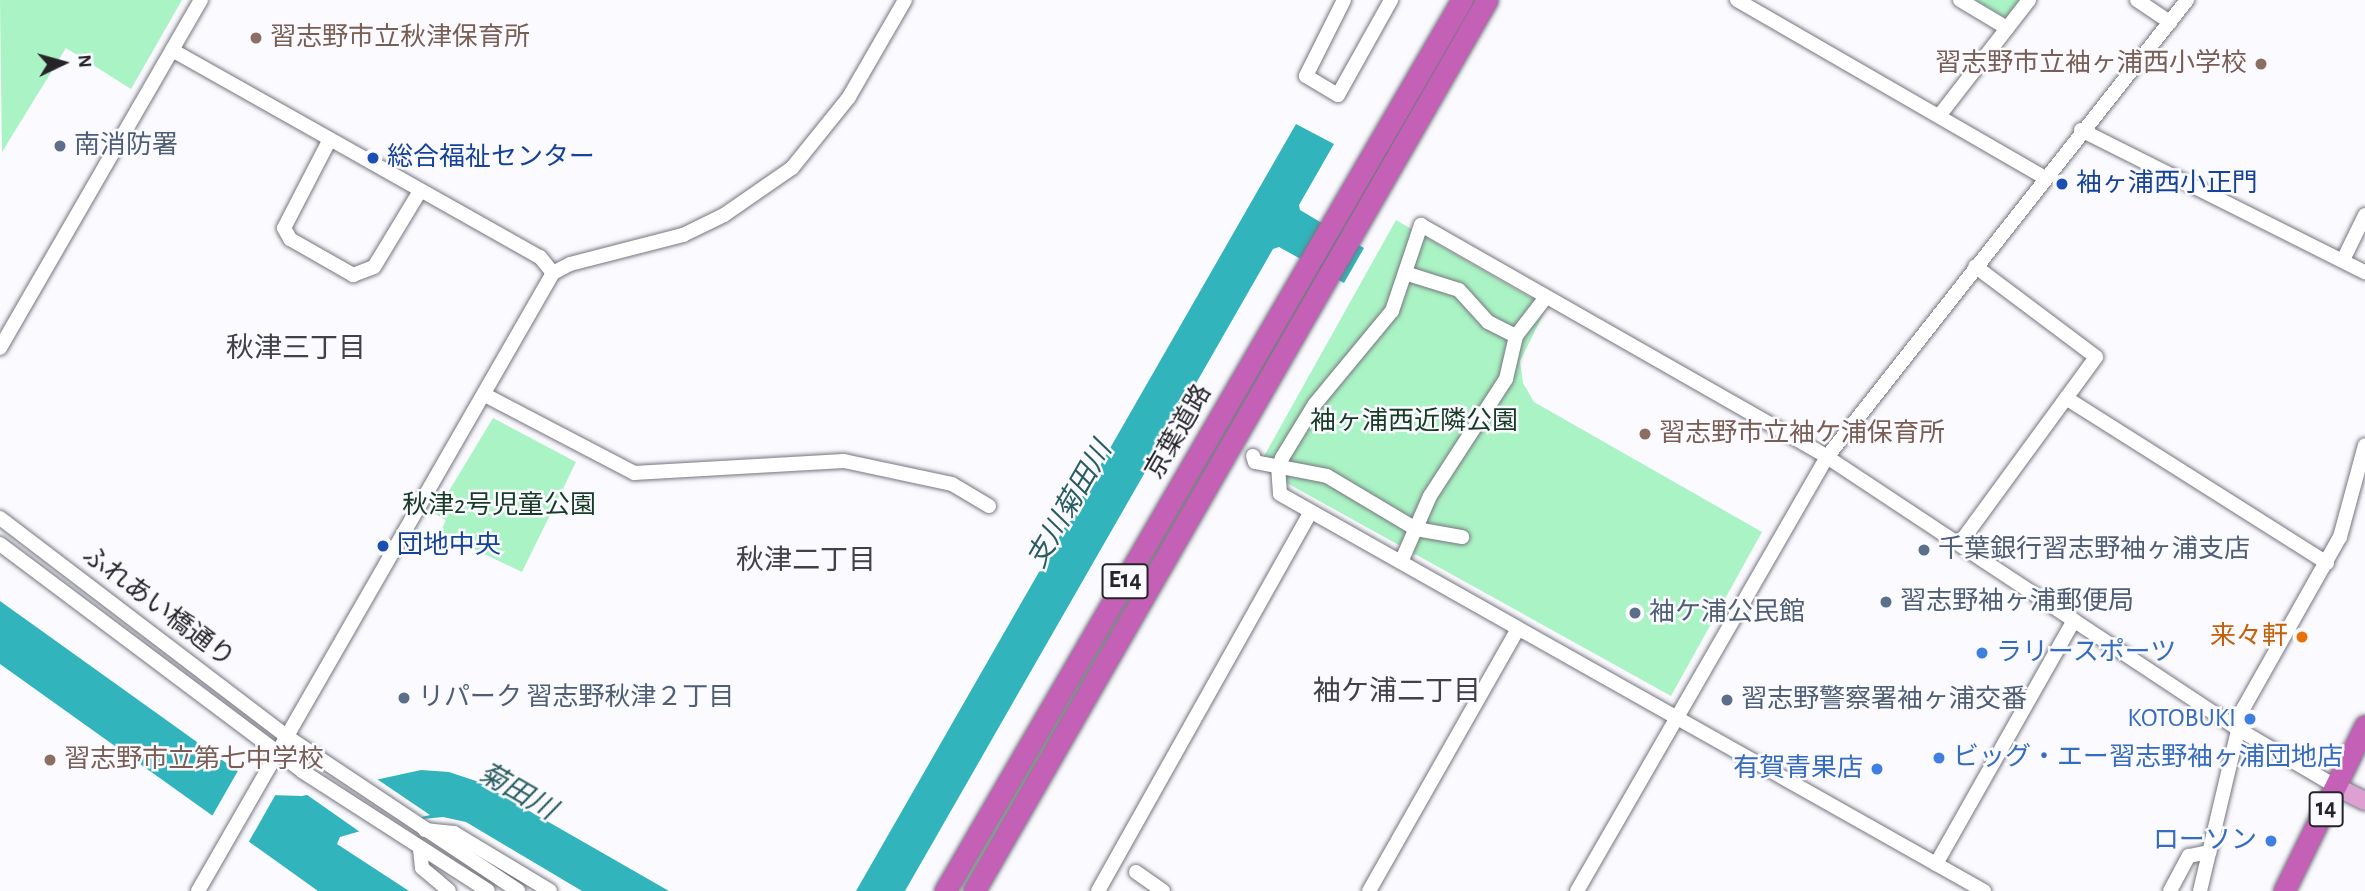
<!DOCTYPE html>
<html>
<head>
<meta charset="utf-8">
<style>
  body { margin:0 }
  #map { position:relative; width:2365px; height:891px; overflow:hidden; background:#fafaff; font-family:"Alegreya Sans","Noto Sans JP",sans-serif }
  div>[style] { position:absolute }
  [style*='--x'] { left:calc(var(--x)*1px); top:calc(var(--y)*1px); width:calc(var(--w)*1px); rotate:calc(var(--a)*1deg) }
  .green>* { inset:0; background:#aaf3c4 }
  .water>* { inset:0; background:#31b4bb }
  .pier>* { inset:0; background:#fafaff }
  .roads { filter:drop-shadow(0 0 2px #75767f) drop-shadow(0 0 2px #75767f) }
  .minor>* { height:14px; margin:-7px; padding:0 7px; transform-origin:7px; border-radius:7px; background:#fff }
  .major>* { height:18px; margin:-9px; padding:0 9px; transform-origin:9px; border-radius:9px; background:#dca0d3 }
  .highway>* { height:21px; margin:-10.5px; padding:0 10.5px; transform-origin:10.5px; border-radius:10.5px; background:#c461b6 }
  .dots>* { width:19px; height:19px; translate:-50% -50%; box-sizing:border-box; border:4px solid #fafaff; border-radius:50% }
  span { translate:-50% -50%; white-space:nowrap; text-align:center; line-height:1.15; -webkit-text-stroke:5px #fafaff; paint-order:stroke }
  .shield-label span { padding:2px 5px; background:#fafaff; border:2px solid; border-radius:5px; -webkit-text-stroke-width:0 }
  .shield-label { font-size:24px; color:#252529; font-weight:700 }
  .education-label { font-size:26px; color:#785e54 }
  .left { translate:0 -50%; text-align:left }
  .right { translate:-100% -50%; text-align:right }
  .service-label { font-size:26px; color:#4e5e75 }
  .transit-label { font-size:26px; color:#164399 }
  .park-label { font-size:26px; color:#173a25 }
  .street-label { font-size:26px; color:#252529 }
  .food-label { font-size:26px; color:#c56008 }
  .shop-label { font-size:26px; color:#366cbe }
  .neighbourhood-label { font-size:28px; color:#404149 }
  .water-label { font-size:28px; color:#295d60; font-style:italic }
  .north { position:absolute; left:28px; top:28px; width:70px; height:70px; -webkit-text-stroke:5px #fafaff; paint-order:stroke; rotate:85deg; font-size:19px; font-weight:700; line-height:28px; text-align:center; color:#252529 }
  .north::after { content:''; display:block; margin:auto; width:24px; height:32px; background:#252529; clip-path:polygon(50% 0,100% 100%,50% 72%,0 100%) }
</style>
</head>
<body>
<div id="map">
  <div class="green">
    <div style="clip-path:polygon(0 0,182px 0,131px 89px,66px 48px,2px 152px)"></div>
    <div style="clip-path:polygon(1975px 0,2022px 0,2008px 19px)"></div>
    <div style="clip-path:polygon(1396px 220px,1547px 307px,1520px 361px,1523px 383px,1534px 402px,1762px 532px,1671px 696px,1258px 467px)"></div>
    <div style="clip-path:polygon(493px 418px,576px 462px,522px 572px,440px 533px,446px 520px,435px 514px)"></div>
  </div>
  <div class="water">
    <div style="clip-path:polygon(1296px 124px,1334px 144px,1299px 205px,1300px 210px,1364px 248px,1344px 283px,1279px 247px,1273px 249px,905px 891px,856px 891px)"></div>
    <div style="clip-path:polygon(0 601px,271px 795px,302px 796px,421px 770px,449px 772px,479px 782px,669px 891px,582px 891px,466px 822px,443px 817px,392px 822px,340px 837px,337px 844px,409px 891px,318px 891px,0 664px)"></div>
  </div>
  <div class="pier">
    <div style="clip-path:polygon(239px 769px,277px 792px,247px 845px,211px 818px)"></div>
    <div style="clip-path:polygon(371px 775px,430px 815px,360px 832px,303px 792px)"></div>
  </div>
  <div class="roads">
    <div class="minor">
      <div style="--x:1344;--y:0;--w:85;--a:116.6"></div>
      <div style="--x:1306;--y:76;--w:37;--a:31"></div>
      <div style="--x:1338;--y:95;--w:109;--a:-60.8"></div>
      <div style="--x:1737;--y:0;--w:354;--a:30"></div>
      <div style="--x:1960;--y:0;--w:55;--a:30.8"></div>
      <div style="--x:2137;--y:0;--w:40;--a:34"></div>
      <div style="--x:172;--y:50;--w:422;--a:29.4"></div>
      <div style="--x:540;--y:257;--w:21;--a:51"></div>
      <div style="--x:1939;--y:116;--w:147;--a:-52.2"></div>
      <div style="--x:2081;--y:130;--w:318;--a:26.6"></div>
      <div style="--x:329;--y:141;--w:98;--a:117.3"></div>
      <div style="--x:284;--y:228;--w:13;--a:61"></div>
      <div style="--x:290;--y:239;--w:73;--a:29.7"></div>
      <div style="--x:353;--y:275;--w:22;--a:-21"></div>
      <div style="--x:374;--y:267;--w:89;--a:-58.8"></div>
      <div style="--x:2343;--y:260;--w:50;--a:-63.9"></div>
      <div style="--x:1408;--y:274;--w:53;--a:17.4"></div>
      <div style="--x:1459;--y:290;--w:43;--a:47.8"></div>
      <div style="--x:1488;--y:322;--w:31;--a:27"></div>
      <div style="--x:0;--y:348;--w:402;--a:-60"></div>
      <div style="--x:485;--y:395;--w:168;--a:27.6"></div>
      <div style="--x:634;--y:473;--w:210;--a:-3.3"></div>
      <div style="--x:844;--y:461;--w:110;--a:12"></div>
      <div style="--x:952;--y:484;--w:43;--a:30.7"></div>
      <div style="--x:2066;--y:398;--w:309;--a:32.3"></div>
      <div style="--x:1253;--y:456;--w:6;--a:72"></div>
      <div style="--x:1255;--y:462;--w:73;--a:11"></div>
      <div style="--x:1327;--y:476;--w:104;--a:30.8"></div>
      <div style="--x:1416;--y:529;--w:47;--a:9.9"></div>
      <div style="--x:0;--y:518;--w:360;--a:37.3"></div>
      <div style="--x:286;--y:736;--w:279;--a:33.7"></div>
      <div style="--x:1960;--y:543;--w:230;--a:-53.8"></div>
      <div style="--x:2096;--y:357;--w:151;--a:-143.1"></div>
      <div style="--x:0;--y:544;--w:378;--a:36.9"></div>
      <div style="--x:302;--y:771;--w:221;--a:32.8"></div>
      <div style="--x:1401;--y:562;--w:72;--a:-66.3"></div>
      <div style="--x:1430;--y:496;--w:140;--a:-57"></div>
      <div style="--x:1506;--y:379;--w:44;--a:-76.9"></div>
      <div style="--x:1516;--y:336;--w:49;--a:-52.4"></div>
      <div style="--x:425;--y:830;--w:29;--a:6"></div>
      <div style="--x:454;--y:833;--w:112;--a:31.1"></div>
      <div style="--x:420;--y:849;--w:19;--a:84"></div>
      <div style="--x:422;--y:868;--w:35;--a:40"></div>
      <div style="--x:1936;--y:864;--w:280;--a:-60.5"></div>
      <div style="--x:1136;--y:872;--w:33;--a:35"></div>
      <div style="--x:198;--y:891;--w:713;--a:-60.13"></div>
      <div style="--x:553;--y:273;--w:19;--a:-28"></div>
      <div style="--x:570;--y:264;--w:117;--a:-14.4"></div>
      <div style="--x:683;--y:235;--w:46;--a:-26"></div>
      <div style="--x:724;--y:215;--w:83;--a:-34.7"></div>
      <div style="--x:792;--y:168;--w:91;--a:-51.2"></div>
      <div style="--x:849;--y:97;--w:112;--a:-60"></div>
      <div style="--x:1098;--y:891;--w:435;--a:-60.7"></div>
      <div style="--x:1369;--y:891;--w:301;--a:-60.4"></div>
      <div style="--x:1577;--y:891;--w:501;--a:-60.06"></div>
      <div style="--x:1827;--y:457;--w:582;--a:-51.77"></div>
      <div style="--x:1984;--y:891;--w:808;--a:-150.58"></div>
      <div style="--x:1280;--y:494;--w:26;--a:-94"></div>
      <div style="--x:1278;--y:468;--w:11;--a:-68"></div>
      <div style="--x:1282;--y:458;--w:63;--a:-58.6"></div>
      <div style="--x:1315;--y:404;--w:121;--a:-50.4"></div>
      <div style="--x:1392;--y:311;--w:91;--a:-71.4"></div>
      <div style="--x:1421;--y:225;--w:468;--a:29.7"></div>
      <div style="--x:1827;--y:457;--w:493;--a:33.5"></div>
      <div style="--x:2238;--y:729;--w:115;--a:30.4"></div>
      <div style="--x:2170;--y:891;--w:40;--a:-62"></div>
      <div style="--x:2189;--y:856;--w:21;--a:-11"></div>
      <div style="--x:2200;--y:891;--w:187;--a:-76.7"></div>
      <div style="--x:2243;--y:709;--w:197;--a:-60.6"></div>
      <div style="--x:2340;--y:537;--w:95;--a:-74.8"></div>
    </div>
    <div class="major">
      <div style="--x:2337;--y:787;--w:31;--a:27"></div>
    </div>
    <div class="highway">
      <div style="--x:945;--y:891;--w:1030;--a:-59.88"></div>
      <div style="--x:974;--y:891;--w:1028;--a:-60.07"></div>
      <div style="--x:2284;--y:891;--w:184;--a:-63.9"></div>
    </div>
  </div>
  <div class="dots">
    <div style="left:256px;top:38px;background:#8d6e63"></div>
    <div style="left:2261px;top:64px;background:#8d6e63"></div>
    <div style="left:60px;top:146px;background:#5c6f8a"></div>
    <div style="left:373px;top:158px;background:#1a4fb4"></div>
    <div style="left:2062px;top:184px;background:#1a4fb4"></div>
    <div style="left:1645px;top:434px;background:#8d6e63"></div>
    <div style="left:383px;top:546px;background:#1a4fb4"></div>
    <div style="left:1924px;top:550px;background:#5c6f8a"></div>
    <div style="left:1886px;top:602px;background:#5c6f8a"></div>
    <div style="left:1635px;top:613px;background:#5c6f8a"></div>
    <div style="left:2302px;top:637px;background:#e8710a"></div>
    <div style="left:1982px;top:653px;background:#3f7fe0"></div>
    <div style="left:404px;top:698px;background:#5c6f8a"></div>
    <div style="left:1727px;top:700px;background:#5c6f8a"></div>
    <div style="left:2250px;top:719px;background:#3f7fe0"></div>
    <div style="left:1939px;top:758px;background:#3f7fe0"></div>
    <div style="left:50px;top:760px;background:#8d6e63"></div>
    <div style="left:1877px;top:769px;background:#3f7fe0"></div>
    <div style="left:2271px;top:841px;background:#3f7fe0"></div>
  </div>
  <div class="shield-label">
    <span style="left:1125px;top:581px">E14</span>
    <span style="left:2326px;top:809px">14</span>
  </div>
  <div class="education-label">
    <span class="left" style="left:270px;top:38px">習志野市立秋津保育所</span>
    <span class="right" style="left:2247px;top:64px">習志野市立袖ヶ浦西小学校</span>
    <span class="left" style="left:1659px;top:434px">習志野市立袖ケ浦保育所</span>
    <span class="left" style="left:64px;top:760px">習志野市立第七中学校</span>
  </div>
  <div class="service-label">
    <span class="left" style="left:74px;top:146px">南消防署</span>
    <span class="left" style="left:1938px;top:550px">千葉銀行習志野袖ヶ浦支店</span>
    <span class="left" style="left:1900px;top:602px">習志野袖ヶ浦郵便局</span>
    <span class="left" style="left:1649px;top:613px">袖ケ浦公民館</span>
    <span class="left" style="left:418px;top:698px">リパーク 習志野秋津２丁目</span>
    <span class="left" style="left:1741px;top:700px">習志野警察署袖ヶ浦交番</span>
  </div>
  <div class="transit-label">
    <span class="left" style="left:387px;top:158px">総合福祉センター</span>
    <span class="left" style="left:2076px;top:184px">袖ヶ浦西小正門</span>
    <span class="left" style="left:397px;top:546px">団地中央</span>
  </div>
  <div class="park-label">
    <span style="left:1414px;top:422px">袖ヶ浦西近隣公園</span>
    <span style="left:499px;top:506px">秋津2号児童公園</span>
  </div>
  <div class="street-label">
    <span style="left:1179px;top:432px;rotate:-60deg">京葉道路</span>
    <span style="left:158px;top:607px;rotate:37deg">ふれあい橋通り</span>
  </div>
  <div class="food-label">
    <span class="right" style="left:2288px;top:637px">来々軒</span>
  </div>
  <div class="shop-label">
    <span class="left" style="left:1996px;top:653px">ラリースポーツ</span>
    <span class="right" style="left:2236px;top:719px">KOTOBUKI</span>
    <span class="left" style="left:1953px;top:758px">ビッグ・エー習志野袖ヶ浦団地店</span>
    <span class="right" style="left:1863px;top:769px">有賀青果店</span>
    <span class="right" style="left:2257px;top:841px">ローソン</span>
  </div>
  <div class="neighbourhood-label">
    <span style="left:296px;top:349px">秋津三丁目</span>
    <span style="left:806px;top:561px">秋津二丁目</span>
    <span style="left:1397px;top:692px">袖ケ浦二丁目</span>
  </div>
  <div class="water-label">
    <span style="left:1070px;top:505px;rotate:-60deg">支川菊田川</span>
    <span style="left:517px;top:792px;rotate:30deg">菊田川</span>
  </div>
  <div class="north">N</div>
</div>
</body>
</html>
